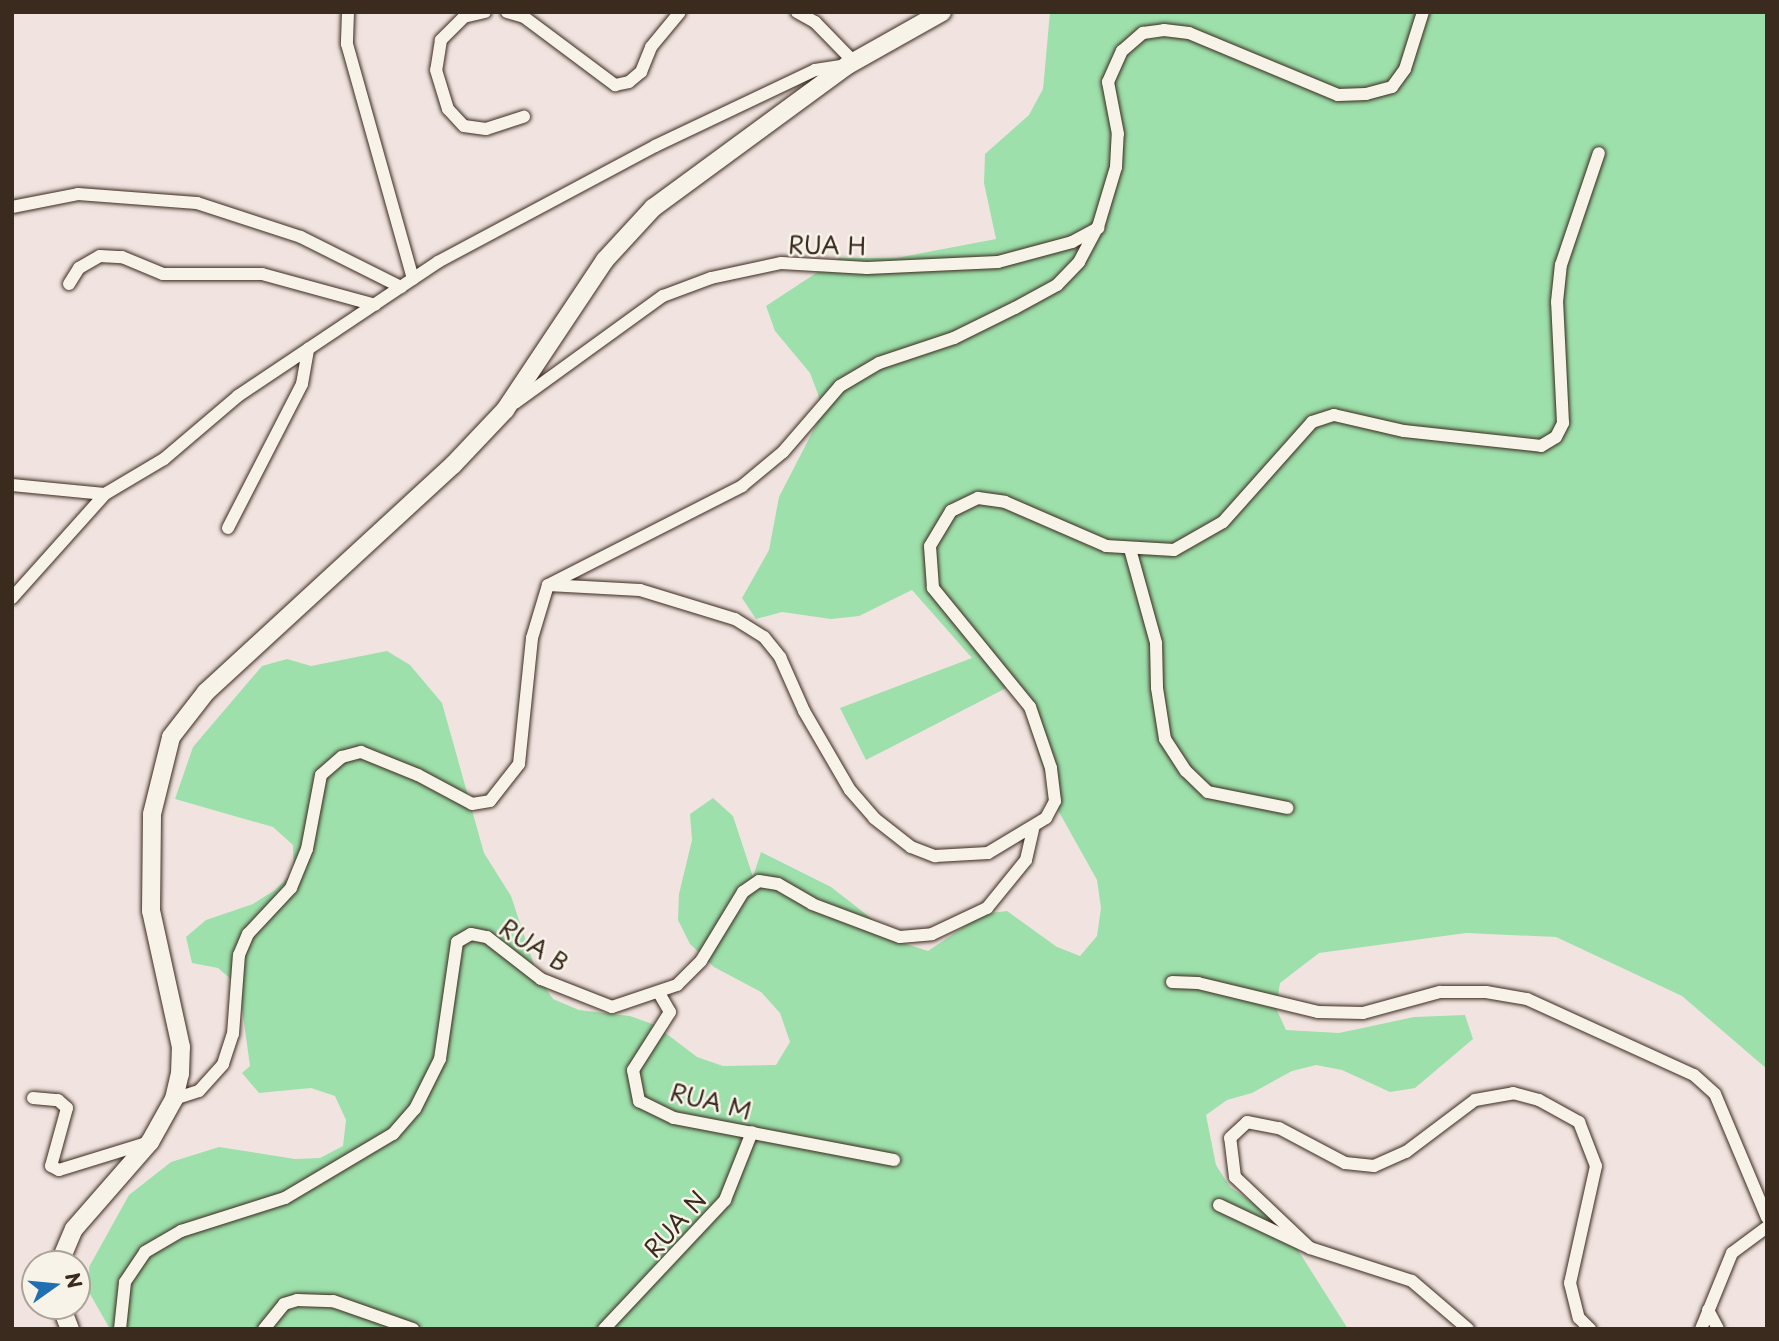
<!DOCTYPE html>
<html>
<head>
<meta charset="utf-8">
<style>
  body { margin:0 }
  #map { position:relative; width:1779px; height:1341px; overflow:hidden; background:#f1e4e0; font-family:"Playpen Sans",sans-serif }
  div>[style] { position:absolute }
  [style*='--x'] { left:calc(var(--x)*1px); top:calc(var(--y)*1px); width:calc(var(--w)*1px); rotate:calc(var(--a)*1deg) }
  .green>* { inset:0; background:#9de0ab }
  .roads { filter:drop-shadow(0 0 2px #3b2a1e) drop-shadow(0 0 2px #3b2a1e) }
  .street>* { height:12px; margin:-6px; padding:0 6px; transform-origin:6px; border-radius:6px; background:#f7f3e8 }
  .secondary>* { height:18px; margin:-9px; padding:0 9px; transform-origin:9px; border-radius:9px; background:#f7f3e8 }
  span { translate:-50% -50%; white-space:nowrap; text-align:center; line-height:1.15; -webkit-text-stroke:5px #f7f3e8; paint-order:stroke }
  .street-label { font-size:24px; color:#3b2a1e }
  .frame { position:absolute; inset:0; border:14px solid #3b2a1e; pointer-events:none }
  .north { position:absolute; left:21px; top:1250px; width:70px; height:70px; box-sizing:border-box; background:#f7f3e8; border:2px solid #aca397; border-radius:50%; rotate:75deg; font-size:19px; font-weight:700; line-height:28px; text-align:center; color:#3b2a1e }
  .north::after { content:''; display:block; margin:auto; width:24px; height:32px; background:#1f6fb2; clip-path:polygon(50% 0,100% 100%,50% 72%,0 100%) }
</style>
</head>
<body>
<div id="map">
  <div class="green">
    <div style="clip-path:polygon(1050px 12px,1767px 12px,1767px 1069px,1682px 996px,1556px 937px,1466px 933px,1319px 953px,1280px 983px,1276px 1008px,1286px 1030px,1339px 1033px,1414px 1017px,1465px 1015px,1473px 1039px,1415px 1088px,1390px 1092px,1342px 1070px,1316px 1065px,1292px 1071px,1252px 1093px,1227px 1100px,1206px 1115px,1216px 1165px,1230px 1187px,1273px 1217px,1289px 1236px,1348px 1329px,110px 1329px,90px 1294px,89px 1267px,129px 1195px,171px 1162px,219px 1147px,295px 1159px,320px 1158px,343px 1146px,346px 1120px,335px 1096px,311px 1088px,259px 1093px,242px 1073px,250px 1066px,239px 986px,218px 968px,192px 963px,186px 937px,206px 920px,253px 904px,275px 890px,294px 871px,293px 845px,273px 827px,175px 799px,193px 747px,262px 666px,287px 659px,311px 666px,387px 651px,410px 665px,442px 703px,484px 853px,511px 896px,538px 977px,553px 999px,579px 1010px,630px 1016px,655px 1025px,697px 1057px,723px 1066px,776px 1065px,790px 1042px,780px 1013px,761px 992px,714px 967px,690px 944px,678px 920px,679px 894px,692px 840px,690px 814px,713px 798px,733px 816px,753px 877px,761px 852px,831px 887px,903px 943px,928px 951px,983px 914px,1007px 911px,1057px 947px,1080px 956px,1097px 936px,1101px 908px,1097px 880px,1054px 803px,1016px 683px,866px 760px,840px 708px,972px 658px,912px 590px,859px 616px,831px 619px,782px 612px,756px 619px,742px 598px,769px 550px,779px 497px,817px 423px,819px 397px,810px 373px,775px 331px,766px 306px,839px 258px,896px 258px,996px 239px,984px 183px,985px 154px,1029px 115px,1043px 89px)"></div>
  </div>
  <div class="roads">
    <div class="street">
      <div style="--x:348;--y:12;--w:32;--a:92"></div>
      <div style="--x:347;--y:44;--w:244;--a:74.3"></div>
      <div style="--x:485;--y:12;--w:22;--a:167"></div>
      <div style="--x:464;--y:17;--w:33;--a:135"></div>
      <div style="--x:441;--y:40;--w:30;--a:99"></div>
      <div style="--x:436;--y:70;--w:41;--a:72.9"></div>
      <div style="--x:448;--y:109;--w:23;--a:47"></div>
      <div style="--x:464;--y:126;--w:22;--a:8"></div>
      <div style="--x:486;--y:129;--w:40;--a:-18"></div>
      <div style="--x:507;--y:12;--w:18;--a:16"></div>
      <div style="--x:524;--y:17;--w:114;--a:36.8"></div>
      <div style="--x:615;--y:85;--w:14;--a:-12"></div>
      <div style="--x:629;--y:82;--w:16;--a:-40"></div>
      <div style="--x:641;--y:72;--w:27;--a:-68"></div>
      <div style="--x:651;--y:47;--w:45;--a:-50.4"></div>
      <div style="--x:797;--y:12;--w:21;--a:29"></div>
      <div style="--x:815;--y:22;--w:56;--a:45.7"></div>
      <div style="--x:12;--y:207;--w:67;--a:-11.1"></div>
      <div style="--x:78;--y:194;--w:119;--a:4.3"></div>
      <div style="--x:197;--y:203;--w:109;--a:18.1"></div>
      <div style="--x:301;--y:237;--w:112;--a:26.6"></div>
      <div style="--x:69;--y:284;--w:19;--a:-58"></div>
      <div style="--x:79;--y:268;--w:24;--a:-30"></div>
      <div style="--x:100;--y:256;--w:22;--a:3"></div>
      <div style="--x:122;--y:257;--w:44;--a:22.5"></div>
      <div style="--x:163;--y:274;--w:99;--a:0"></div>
      <div style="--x:262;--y:274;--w:117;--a:15.3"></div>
      <div style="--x:515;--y:403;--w:183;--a:-35.9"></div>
      <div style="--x:663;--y:296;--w:51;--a:-20.6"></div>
      <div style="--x:711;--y:278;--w:72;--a:-12.1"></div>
      <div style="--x:781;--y:263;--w:86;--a:3.3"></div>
      <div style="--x:867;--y:268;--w:131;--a:-2.6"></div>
      <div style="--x:998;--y:262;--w:77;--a:-15.1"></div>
      <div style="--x:1072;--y:242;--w:30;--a:-28"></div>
      <div style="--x:12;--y:485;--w:93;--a:5.5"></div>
      <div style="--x:105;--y:494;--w:69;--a:-30.7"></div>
      <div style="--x:164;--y:459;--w:97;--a:-40.4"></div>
      <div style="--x:238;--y:396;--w:241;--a:-33.8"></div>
      <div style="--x:438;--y:262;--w:246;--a:-28.1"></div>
      <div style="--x:655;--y:146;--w:177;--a:-25.4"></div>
      <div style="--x:815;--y:70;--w:33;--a:-9"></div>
      <div style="--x:228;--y:528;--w:162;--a:-62.8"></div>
      <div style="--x:302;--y:384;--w:36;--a:-80"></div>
      <div style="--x:1130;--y:549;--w:98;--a:74.5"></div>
      <div style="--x:1156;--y:643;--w:45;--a:88.7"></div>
      <div style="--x:1157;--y:688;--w:52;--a:81.1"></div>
      <div style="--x:1165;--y:739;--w:38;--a:57"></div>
      <div style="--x:1186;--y:771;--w:30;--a:44"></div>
      <div style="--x:1208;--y:792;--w:81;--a:11.4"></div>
      <div style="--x:548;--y:585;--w:92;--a:3.1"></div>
      <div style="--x:640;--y:590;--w:99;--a:17"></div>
      <div style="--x:735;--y:619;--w:34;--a:32"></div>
      <div style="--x:764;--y:637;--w:26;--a:51"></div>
      <div style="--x:780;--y:657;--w:59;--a:66"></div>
      <div style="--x:804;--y:711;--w:91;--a:59.8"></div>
      <div style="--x:850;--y:790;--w:37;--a:49"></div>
      <div style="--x:874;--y:818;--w:47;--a:38.1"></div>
      <div style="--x:911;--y:847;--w:26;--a:21"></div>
      <div style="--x:935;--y:856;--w:53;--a:-3.2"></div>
      <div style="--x:988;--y:853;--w:68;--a:-31.1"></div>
      <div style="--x:1046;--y:818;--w:19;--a:-62"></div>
      <div style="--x:1055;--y:801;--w:33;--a:-97"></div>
      <div style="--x:1051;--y:768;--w:65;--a:-109"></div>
      <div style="--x:1030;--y:707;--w:154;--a:-129.2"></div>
      <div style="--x:933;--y:588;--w:42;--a:-94.1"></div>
      <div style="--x:930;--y:546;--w:41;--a:-59"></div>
      <div style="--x:951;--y:511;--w:30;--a:-26"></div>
      <div style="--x:978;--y:498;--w:27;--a:8"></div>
      <div style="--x:1005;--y:502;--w:110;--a:23.5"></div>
      <div style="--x:1106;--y:546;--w:68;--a:3.4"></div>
      <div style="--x:1174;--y:550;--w:56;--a:-29.7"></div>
      <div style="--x:1223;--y:522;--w:134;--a:-48.3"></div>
      <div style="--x:1312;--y:422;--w:23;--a:-18"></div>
      <div style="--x:1334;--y:415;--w:72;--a:12.9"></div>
      <div style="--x:1404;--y:431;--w:138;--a:6.2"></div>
      <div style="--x:1541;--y:446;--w:17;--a:-31"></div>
      <div style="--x:1556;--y:437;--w:16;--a:-63"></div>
      <div style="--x:1563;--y:423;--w:121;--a:-92.8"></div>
      <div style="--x:1557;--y:302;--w:37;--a:-84"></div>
      <div style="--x:1561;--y:265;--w:118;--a:-71.3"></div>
      <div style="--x:12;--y:598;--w:140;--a:-48.2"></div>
      <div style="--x:1172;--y:982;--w:26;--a:2"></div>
      <div style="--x:1198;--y:983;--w:123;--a:13.6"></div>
      <div style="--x:1318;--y:1012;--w:45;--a:1.3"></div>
      <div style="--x:1363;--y:1013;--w:80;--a:-15.3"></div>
      <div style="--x:1440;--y:992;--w:46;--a:0"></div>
      <div style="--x:1486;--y:992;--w:42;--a:9.7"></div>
      <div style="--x:1527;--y:999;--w:183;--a:24.5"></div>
      <div style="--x:1694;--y:1075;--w:28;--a:42"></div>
      <div style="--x:1715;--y:1094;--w:134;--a:67.2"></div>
      <div style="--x:659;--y:993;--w:22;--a:60"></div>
      <div style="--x:670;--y:1012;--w:69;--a:122.5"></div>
      <div style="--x:633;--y:1070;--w:32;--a:79"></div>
      <div style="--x:639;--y:1101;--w:39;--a:26"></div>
      <div style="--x:674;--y:1118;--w:224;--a:10.8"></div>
      <div style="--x:33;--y:1098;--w:25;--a:5"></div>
      <div style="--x:58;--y:1100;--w:12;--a:42"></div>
      <div style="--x:67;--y:1108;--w:60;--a:105.4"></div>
      <div style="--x:51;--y:1166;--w:9;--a:27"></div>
      <div style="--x:59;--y:1170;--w:95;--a:-17.1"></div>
      <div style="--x:174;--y:1099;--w:26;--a:-18"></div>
      <div style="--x:199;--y:1091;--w:36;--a:-48"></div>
      <div style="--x:223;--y:1064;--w:32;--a:-72"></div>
      <div style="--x:233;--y:1034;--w:79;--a:-85.7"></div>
      <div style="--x:239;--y:955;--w:23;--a:-67"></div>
      <div style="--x:248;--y:934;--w:63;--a:-46.9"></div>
      <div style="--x:291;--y:888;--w:42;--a:-67.7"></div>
      <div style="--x:307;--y:849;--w:75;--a:-79.3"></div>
      <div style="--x:321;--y:775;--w:28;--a:-41"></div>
      <div style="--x:342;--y:757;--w:20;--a:-15"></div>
      <div style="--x:361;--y:752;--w:61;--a:22"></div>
      <div style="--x:418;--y:775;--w:61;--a:28.2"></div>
      <div style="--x:472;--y:804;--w:18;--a:-9"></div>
      <div style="--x:490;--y:801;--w:47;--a:-51.9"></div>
      <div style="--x:519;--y:764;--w:127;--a:-84.1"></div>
      <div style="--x:532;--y:638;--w:55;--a:-73.2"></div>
      <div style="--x:548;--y:585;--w:218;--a:-27"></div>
      <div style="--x:742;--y:486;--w:53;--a:-39.7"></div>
      <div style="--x:783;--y:452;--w:87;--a:-49.2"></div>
      <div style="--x:840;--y:386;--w:45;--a:-30.5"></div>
      <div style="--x:879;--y:363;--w:79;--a:-18.4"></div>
      <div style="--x:954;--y:338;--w:68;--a:-26.2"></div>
      <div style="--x:1015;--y:308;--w:48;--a:-28.7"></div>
      <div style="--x:1057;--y:285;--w:32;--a:-46"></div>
      <div style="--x:1079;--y:262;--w:40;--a:-62"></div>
      <div style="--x:1098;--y:227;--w:63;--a:-73.3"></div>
      <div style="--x:1116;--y:167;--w:33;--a:-87"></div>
      <div style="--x:1118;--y:134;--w:53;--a:-100.9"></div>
      <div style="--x:1108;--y:82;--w:34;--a:-66"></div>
      <div style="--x:1122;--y:51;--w:28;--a:-41"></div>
      <div style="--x:1143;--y:33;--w:21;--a:-8"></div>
      <div style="--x:1164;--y:30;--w:25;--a:7"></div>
      <div style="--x:1189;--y:33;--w:161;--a:22.6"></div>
      <div style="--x:1338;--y:95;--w:28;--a:-2"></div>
      <div style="--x:1366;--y:94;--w:27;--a:-15"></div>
      <div style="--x:1392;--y:87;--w:22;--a:-54"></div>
      <div style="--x:1405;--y:69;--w:60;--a:-72.5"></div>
      <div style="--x:1219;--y:1205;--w:101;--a:25.3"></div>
      <div style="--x:1310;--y:1248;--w:107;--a:17.9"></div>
      <div style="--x:1412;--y:1281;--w:74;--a:40.6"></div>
      <div style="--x:1310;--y:1248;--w:103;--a:-136.6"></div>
      <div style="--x:1235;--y:1177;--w:39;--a:-97"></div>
      <div style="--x:1230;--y:1138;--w:23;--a:-43"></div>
      <div style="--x:1247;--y:1122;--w:33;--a:11"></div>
      <div style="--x:1279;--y:1128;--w:75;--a:27.9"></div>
      <div style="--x:1345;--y:1163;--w:29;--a:6"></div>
      <div style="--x:1374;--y:1166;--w:35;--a:-24"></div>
      <div style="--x:1406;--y:1152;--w:86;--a:-37"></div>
      <div style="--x:1475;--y:1100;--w:39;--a:-10"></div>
      <div style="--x:1513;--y:1093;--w:27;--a:15"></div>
      <div style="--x:1539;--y:1100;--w:46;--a:28.8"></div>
      <div style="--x:1579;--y:1122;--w:47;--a:68.9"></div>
      <div style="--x:1596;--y:1166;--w:120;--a:102.5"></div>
      <div style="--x:1570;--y:1283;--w:36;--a:76"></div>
      <div style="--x:1579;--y:1318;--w:16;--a:45"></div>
      <div style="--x:1708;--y:1310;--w:21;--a:62"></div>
      <div style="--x:120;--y:1329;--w:47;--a:-83.9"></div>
      <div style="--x:125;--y:1282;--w:36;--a:-56"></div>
      <div style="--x:145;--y:1252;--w:42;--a:-30.3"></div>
      <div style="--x:181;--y:1231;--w:109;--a:-17.6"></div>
      <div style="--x:285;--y:1198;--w:126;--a:-30.7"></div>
      <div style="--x:393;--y:1134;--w:33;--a:-49"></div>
      <div style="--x:415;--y:1109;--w:56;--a:-63.4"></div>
      <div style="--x:440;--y:1059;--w:118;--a:-81.7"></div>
      <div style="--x:457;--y:942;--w:16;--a:-30"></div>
      <div style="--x:471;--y:934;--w:16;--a:11"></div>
      <div style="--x:487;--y:937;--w:68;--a:37.9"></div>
      <div style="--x:541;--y:979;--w:76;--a:21.5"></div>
      <div style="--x:612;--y:1007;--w:69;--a:-18.7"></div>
      <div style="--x:677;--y:985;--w:34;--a:-45"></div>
      <div style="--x:701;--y:961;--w:81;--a:-58.7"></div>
      <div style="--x:743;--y:892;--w:19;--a:-35"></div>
      <div style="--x:759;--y:881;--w:19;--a:9"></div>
      <div style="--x:778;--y:884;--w:39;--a:30"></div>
      <div style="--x:812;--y:904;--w:94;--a:20.6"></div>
      <div style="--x:900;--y:937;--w:32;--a:-5"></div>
      <div style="--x:932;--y:934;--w:61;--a:-25.3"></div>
      <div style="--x:987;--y:908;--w:62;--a:-50.9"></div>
      <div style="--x:1026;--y:860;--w:32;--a:-77"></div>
      <div style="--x:264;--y:1329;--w:32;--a:-51"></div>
      <div style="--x:284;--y:1304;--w:14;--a:-17"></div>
      <div style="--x:297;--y:1300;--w:36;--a:2"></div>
      <div style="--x:333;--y:1301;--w:85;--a:19.3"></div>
      <div style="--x:604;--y:1329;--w:177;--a:-46.8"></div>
      <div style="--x:725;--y:1200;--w:73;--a:-68.3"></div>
      <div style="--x:1701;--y:1329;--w:82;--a:-67.8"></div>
      <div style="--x:1732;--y:1253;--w:44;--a:-36.6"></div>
    </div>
    <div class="secondary">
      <div style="--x:59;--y:1264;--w:38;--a:-67"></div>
      <div style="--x:74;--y:1229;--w:116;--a:-48.9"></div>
      <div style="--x:150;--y:1142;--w:49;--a:-60.8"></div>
      <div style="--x:174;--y:1099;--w:26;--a:-77"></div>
      <div style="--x:180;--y:1074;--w:27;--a:-88"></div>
      <div style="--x:181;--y:1047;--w:139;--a:-102.4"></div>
      <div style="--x:151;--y:911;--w:97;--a:-89.4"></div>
      <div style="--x:152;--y:814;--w:79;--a:-76.1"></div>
      <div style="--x:171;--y:737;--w:57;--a:-52.1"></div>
      <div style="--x:206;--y:692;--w:335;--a:-42.6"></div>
      <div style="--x:453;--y:465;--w:76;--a:-46.6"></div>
      <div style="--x:505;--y:410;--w:180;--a:-56.3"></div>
      <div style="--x:605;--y:260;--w:71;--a:-47.3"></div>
      <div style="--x:653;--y:208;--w:242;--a:-36.3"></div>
      <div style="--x:848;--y:65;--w:108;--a:-29.4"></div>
      <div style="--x:61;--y:1306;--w:25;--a:69"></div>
    </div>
  </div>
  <div class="street-label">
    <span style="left:827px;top:245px;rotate:1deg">RUA H</span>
    <span style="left:534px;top:945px;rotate:33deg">RUA B</span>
    <span style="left:711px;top:1101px;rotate:14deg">RUA M</span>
    <span style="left:675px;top:1224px;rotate:-48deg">RUA N</span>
  </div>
  <div class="frame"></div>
  <div class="north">N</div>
</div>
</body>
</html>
